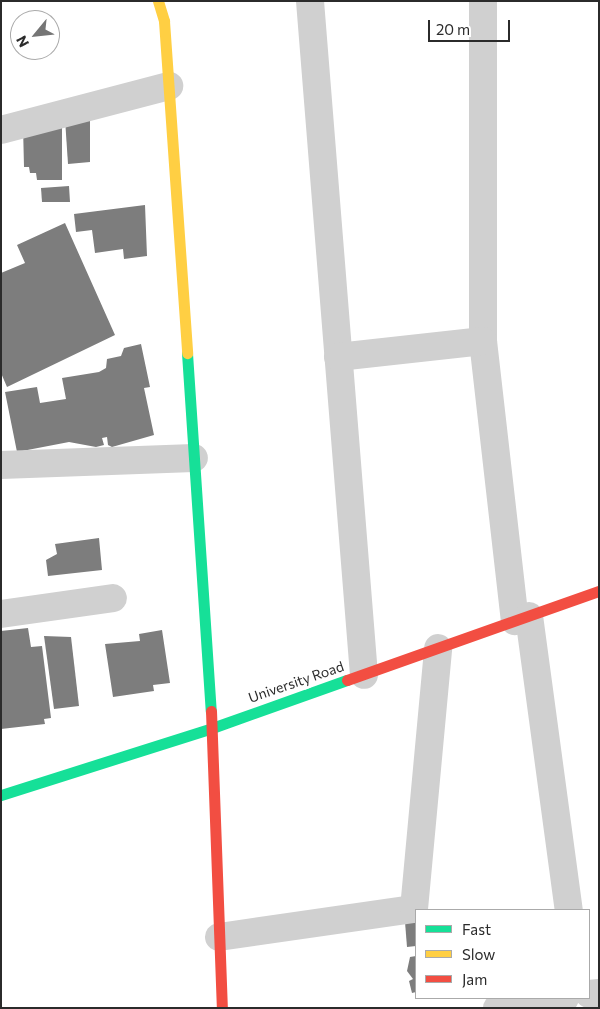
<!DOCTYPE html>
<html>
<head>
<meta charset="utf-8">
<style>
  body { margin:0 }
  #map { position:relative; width:600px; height:1009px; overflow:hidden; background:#fff; font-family:Commissioner,sans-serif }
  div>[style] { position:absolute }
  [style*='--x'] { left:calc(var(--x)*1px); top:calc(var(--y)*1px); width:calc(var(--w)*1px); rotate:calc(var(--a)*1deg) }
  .building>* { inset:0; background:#7d7d7d }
  .street>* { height:28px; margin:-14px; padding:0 14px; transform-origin:14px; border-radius:14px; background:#d0d0d0 }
  .fast>* { height:11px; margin:-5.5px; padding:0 5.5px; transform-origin:5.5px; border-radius:5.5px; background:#16e098 }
  .slow>* { height:11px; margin:-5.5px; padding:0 5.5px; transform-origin:5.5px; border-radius:5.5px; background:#ffcf43 }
  .jam>* { height:11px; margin:-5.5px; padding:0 5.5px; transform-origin:5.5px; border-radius:5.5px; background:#f24e42 }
  span { translate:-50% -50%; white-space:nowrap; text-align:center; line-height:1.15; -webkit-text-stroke:5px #fff; paint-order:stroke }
  .street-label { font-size:14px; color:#2b2b2b }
  .frame { position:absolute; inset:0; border:2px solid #2b2b2b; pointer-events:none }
  .legend { position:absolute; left:415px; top:909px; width:175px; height:90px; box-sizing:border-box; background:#fff; border:1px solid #aaa; margin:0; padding:6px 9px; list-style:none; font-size:15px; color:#2b2b2b }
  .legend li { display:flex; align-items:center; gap:10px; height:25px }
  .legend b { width:25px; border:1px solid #aaa }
  .north { position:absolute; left:10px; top:10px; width:50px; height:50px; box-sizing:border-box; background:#fff; border:1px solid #aaa; border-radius:50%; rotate:242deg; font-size:14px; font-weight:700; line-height:20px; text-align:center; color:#2b2b2b }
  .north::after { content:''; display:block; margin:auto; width:18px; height:22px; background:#757575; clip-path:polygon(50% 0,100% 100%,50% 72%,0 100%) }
  .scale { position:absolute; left:428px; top:20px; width:82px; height:22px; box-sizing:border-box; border:2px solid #2b2b2b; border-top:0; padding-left:6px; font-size:15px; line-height:18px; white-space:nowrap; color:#2b2b2b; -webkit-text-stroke:4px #fff; paint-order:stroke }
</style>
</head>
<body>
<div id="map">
  <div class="building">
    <div style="clip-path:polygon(90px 113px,90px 162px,68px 164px,65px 119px)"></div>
    <div style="clip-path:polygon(23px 126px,62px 126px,62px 180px,37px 180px,36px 173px,30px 173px,29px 167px,24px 167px)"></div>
    <div style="clip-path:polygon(69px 186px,70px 202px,42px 202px,41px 188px)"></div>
    <div style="clip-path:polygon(145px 205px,147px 256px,124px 259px,123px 249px,95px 253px,92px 230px,76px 232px,74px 214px)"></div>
    <div style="clip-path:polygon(65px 223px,115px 335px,7px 387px,1px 373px,1px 273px,25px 263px,17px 245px)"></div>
    <div style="clip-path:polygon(141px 344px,150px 387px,144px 388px,154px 435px,112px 447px,108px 445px,107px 437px,102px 438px,104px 445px,96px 447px,69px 442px,17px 452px,5px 392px,37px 387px,40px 403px,66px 399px,62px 378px,99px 372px,106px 368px,107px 359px,121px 356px,124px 348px)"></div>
    <div style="clip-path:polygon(99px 538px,102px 570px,48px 576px,46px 560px,57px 554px,55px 544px)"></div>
    <div style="clip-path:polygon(28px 628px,31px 647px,42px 646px,51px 718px,44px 719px,45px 724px,1px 729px,1px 631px)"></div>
    <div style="clip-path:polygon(162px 630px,170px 683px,153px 685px,154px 691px,113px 697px,105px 644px,140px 641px,139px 634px)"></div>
    <div style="clip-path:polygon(44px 636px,71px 637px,79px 706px,54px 709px)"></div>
    <div style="clip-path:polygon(416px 921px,416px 946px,407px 947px,405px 922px)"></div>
    <div style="clip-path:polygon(416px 956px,416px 992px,412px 993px,409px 981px,413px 979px,407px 971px,410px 957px)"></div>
  </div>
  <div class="street">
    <div style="--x:310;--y:1;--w:676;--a:85.42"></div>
    <div style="--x:483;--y:1;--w:340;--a:90"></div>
    <div style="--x:483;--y:341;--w:282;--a:83.5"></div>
    <div style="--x:1;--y:130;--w:174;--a:-14.7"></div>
    <div style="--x:338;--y:357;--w:146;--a:-6.3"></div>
    <div style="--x:1;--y:465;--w:193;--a:-2.1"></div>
    <div style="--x:1;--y:614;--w:113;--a:-8.1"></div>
    <div style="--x:529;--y:616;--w:297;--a:82.3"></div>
    <div style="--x:219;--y:937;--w:197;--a:-8.2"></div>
    <div style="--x:414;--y:909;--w:262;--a:-84.7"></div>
    <div style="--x:589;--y:994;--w:10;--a:-6"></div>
    <div style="--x:497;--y:1008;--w:69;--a:-8.4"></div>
  </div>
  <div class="fast">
    <div style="--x:187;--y:353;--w:359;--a:86.2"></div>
    <div style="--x:1;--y:795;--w:221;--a:-17.6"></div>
    <div style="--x:212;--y:728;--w:143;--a:-19.6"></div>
  </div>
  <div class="slow">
    <div style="--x:158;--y:1;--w:21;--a:73"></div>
    <div style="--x:164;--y:21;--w:333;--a:86"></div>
  </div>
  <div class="jam">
    <div style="--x:347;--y:680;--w:267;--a:-19.5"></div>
    <div style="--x:211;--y:711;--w:297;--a:87.9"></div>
  </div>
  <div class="street-label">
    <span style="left:296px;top:682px;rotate:-19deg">University Road</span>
  </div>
  <div class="frame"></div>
  <ul class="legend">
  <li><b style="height:6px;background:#16e098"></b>Fast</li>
  <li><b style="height:6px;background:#ffcf43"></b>Slow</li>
  <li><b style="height:6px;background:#f24e42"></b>Jam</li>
  </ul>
  <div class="north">N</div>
  <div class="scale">20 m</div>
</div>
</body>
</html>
